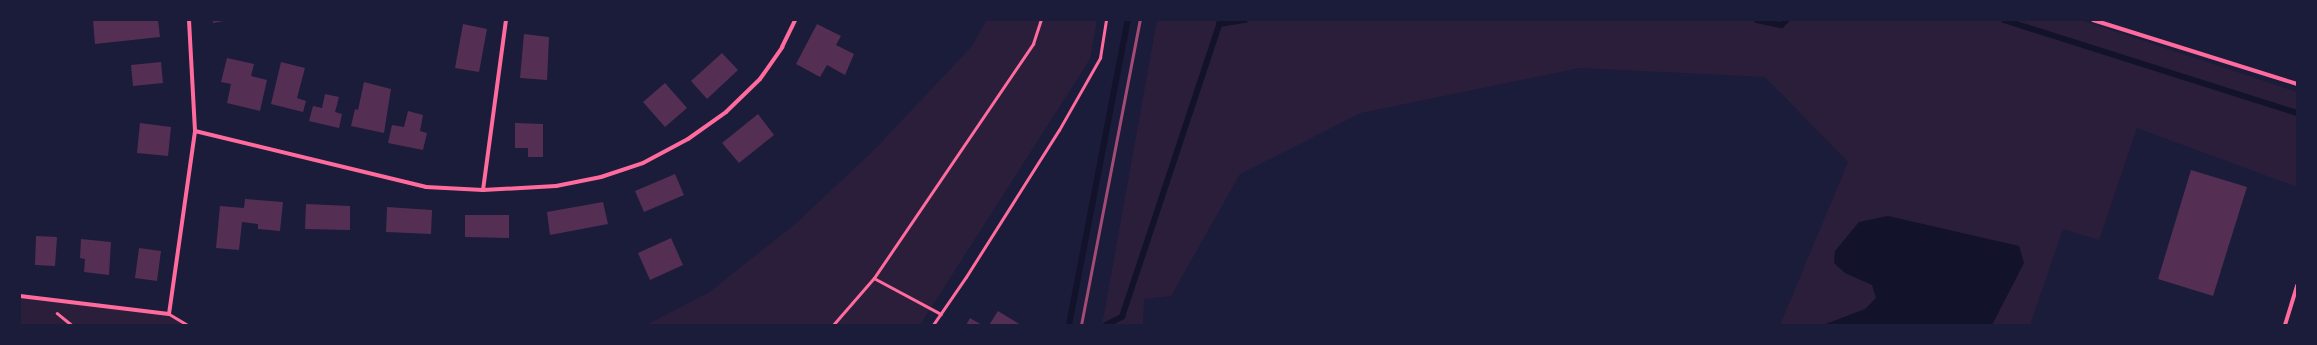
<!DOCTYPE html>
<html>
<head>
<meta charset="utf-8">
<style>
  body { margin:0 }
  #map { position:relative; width:2317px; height:345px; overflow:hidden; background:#1b1b3a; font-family:Merriweather,serif }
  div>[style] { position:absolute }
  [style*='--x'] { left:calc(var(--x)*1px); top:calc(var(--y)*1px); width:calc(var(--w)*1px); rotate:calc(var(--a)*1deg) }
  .green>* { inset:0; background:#2a1e3b }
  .water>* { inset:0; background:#12122b }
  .stream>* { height:5.5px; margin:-2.75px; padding:0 2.75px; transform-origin:2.75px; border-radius:2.75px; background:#12122b }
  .building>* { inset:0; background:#542f53 }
  .path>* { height:2.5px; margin:-1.25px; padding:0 1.25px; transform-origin:1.25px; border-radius:1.25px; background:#ff6b9d }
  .service>* { height:3px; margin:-1.5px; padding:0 1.5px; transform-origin:1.5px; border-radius:1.5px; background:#ff6b9d }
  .minor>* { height:4px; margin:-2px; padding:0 2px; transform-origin:2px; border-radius:2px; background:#ff6b9d }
  .rail>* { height:3px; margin:-1.5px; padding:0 1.5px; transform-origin:1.5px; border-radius:1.5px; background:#a44b75 }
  span { translate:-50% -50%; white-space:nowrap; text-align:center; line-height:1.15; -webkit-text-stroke:3px #1b1b3a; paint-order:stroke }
  .frame { position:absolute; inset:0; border:21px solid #1b1b3a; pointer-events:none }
</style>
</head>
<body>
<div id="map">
  <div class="green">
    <div style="clip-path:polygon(987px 20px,1097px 20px,1090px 59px,920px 325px,646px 325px,708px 293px,794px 225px,873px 151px,971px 47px)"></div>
    <div style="clip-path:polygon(1157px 20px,2081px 20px,2297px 92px,2297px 187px,2137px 128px,2099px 240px,2063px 229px,2030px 325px,1780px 325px,1848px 162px,1765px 77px,1580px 68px,1361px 113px,1240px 174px,1171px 296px,1144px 299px,1143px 325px,1102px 325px)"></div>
    <div style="clip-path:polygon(20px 297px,169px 315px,187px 325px,20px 325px)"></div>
  </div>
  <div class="water">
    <div style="clip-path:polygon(1888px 216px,2019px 246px,2024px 263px,1992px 325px,1823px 325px,1865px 309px,1876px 298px,1872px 285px,1845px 273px,1834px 263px,1835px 251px,1859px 222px)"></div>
  </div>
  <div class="stream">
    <div style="--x:1757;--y:20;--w:25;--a:12"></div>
    <div style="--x:1781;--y:25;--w:8;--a:-40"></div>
    <div style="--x:2004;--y:20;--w:307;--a:17.6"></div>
    <div style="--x:1219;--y:24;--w:26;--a:-9"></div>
    <div style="--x:1069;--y:325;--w:311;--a:-79.1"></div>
    <div style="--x:1106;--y:325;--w:18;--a:-27"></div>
    <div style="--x:1122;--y:317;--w:313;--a:-71.6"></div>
  </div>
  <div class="building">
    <div style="clip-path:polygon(93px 20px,158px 20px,160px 37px,95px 44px)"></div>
    <div style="clip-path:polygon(213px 20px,224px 20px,224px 21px,213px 23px)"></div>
    <div style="clip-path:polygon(463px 24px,487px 29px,479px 72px,455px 68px)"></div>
    <div style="clip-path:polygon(817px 24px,841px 36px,836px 45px,854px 54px,845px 75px,827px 65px,820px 77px,796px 64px)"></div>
    <div style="clip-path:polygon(524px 34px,549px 37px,547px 80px,520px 78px)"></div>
    <div style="clip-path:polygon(722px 53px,738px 70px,707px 99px,691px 81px)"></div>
    <div style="clip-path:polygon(227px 58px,254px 64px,251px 76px,267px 80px,260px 111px,227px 103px,231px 84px,221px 82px)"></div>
    <div style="clip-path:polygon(161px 62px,163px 83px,133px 86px,131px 65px)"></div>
    <div style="clip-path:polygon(281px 62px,305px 68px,297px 98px,306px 101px,303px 112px,271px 104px)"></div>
    <div style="clip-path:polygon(364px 82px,391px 89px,384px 133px,351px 126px,355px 109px,358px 110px)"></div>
    <div style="clip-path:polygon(665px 83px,687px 108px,665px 127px,643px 102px)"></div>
    <div style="clip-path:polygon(325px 94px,339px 97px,335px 112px,342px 114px,339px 128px,309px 121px,313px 106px,322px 108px)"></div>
    <div style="clip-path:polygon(408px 111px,423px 115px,420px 131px,427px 133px,423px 150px,388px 143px,392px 125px,404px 127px)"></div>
    <div style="clip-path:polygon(758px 114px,774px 135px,739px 163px,722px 143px)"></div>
    <div style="clip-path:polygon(140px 123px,171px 127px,168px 156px,137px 153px)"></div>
    <div style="clip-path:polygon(515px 123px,543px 124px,543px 157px,528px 157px,528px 148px,515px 148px)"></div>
    <div style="clip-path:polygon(2191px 170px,2247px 187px,2213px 296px,2158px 279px)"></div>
    <div style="clip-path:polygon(675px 174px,684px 195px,644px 212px,635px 191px)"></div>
    <div style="clip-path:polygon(245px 199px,283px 202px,280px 231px,258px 229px,258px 224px,242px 222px,239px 250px,216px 248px,220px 206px,244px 208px)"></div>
    <div style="clip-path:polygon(603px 202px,608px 224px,550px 235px,547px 212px)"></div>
    <div style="clip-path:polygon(306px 204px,350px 206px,350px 230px,305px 229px)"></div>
    <div style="clip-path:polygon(387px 207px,432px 210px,431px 234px,386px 232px)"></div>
    <div style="clip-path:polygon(465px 215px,509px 215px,509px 238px,465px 237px)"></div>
    <div style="clip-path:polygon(36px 236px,57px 237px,55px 266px,35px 265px)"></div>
    <div style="clip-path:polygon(671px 238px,683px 265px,650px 280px,638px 253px)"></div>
    <div style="clip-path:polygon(81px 239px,111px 242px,109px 275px,84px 272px,85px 259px,80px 258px)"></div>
    <div style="clip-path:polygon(139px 248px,161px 251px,157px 281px,135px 278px)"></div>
    <div style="clip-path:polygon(998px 311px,1021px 325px,989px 325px)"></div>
    <div style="clip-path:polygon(970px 318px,982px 325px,966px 325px)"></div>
  </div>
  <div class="path">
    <div style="--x:874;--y:278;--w:76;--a:28.2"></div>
    <div style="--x:57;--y:313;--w:19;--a:39"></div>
    <div style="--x:833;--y:325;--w:62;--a:-48.9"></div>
    <div style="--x:874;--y:278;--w:283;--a:-55.8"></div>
    <div style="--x:1033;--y:44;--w:25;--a:-72"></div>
    <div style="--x:933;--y:325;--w:58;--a:-55.5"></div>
    <div style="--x:966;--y:277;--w:174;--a:-57.7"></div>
    <div style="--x:1059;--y:130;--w:83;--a:-60.3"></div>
    <div style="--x:1100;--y:58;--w:38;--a:-81"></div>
  </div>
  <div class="service">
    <div style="--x:169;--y:314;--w:21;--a:31"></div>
  </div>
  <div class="minor">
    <div style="--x:2093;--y:20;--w:214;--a:17.4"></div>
    <div style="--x:195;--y:131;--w:238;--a:13.6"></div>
    <div style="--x:426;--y:187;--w:57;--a:3"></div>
    <div style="--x:483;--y:190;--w:73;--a:-3.1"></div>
    <div style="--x:556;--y:186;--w:46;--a:-11.3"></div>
    <div style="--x:601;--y:177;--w:44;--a:-18.4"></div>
    <div style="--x:643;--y:163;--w:51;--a:-28.1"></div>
    <div style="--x:688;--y:139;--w:47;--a:-35.4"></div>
    <div style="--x:726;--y:112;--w:47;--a:-44.1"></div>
    <div style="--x:760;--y:79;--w:39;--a:-55"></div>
    <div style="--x:782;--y:47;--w:30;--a:-64"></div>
    <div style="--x:483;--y:190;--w:172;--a:-82.3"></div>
    <div style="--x:20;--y:296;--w:150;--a:6.9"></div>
    <div style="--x:169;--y:314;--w:185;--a:-81.9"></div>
    <div style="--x:195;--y:131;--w:111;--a:-93.1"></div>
    <div style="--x:2285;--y:325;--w:41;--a:-72.9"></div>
  </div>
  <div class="rail">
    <div style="--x:1081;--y:325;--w:311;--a:-79.1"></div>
  </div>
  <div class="frame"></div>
</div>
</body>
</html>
